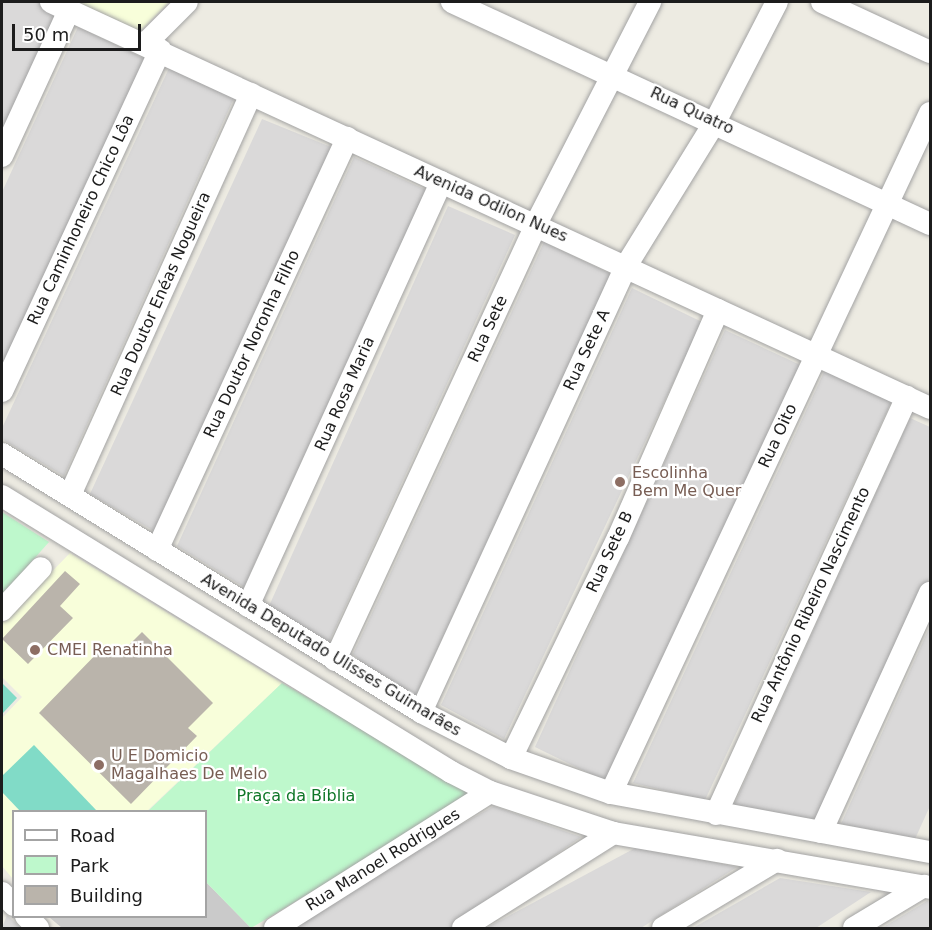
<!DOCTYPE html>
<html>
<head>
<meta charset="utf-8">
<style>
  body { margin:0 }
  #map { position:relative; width:932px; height:930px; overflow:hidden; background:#edebe2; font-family:"DejaVu Sans",sans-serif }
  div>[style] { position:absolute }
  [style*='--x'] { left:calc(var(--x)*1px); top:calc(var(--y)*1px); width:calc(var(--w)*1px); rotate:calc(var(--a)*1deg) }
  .residential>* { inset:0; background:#dad9d9 }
  .education>* { inset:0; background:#f8feda }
  .religious>* { inset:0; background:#cacaca }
  .park>* { inset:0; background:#bef8cc }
  .pitch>* { inset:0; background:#81dbc7 }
  .building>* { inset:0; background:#bab4ab }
  .roads { filter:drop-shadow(0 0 2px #a3a3a3) drop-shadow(0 0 2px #a3a3a3) }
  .minor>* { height:22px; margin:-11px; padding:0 11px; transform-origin:11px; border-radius:11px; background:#fff }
  .dots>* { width:16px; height:16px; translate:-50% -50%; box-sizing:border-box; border:3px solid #fff; border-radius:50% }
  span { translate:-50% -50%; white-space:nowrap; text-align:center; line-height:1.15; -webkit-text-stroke:4.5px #fff; paint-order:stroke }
  .street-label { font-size:16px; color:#1c1c1c }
  .education-label { font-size:16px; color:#785e54 }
  .left { translate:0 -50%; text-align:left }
  .park-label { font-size:16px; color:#0e7627 }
  .frame { position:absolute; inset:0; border:3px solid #1c1c1c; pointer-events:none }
  .legend { position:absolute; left:12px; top:810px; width:195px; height:108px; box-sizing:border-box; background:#fff; border:2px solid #a4a4a4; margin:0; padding:8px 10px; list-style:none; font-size:18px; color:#1c1c1c }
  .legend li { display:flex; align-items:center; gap:12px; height:30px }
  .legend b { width:30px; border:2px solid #a4a4a4 }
  .scale { position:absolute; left:12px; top:24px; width:129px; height:27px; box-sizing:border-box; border:3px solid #1c1c1c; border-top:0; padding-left:8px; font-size:18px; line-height:21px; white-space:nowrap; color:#1c1c1c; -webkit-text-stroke:4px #fff; paint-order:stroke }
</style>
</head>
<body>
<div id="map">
  <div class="residential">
    <div style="clip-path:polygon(2px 2px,41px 2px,69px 10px,2px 156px)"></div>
    <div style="clip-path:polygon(78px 27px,154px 63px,2px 391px,2px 192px)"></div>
    <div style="clip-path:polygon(170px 66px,234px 98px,64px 476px,2px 439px,2px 428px)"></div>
    <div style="clip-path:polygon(262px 119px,331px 147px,154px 531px,90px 494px)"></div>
    <div style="clip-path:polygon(354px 157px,426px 190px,244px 587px,177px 546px)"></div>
    <div style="clip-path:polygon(448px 206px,515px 235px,329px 642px,269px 606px)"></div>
    <div style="clip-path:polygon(544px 242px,611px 274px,411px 706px,353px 654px)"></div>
    <div style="clip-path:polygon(632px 288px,702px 322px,504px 739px,441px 705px)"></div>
    <div style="clip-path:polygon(725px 330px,809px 369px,615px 786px,535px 747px)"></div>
    <div style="clip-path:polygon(825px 370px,896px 392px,705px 800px,633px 783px)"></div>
    <div style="clip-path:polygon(910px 418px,930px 427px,930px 576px,824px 824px,733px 807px)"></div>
    <div style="clip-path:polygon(930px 626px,930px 806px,915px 839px,841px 824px)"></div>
    <div style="clip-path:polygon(494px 806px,581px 837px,451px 928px,277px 928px)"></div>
    <div style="clip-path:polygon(639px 846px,737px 867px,641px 928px,486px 928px)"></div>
    <div style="clip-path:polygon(780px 878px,871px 892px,816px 928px,693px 928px)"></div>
    <div style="clip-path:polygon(927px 901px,930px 902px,930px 928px,882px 928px)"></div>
    <div style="clip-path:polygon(7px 915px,21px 928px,2px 928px)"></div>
  </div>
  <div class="education">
    <div style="clip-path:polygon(75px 2px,169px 2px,139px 32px)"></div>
    <div style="clip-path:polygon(70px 553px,282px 683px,147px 811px,14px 812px,13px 879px,2px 866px,2px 718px,22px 697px,2px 677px,2px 623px)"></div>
  </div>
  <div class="religious">
    <div style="clip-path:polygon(206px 882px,251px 928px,62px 928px,49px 917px,206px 916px)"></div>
  </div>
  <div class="park">
    <div style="clip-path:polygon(2px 512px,49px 542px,2px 595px)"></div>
    <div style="clip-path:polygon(282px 683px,477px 793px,251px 928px,206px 882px,206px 812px,147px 812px)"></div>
  </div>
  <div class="pitch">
    <div style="clip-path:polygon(2px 683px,17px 698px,2px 714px)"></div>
    <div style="clip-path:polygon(34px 745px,97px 811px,20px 811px,2px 792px,2px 776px)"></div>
  </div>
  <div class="building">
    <div style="clip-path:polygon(65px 571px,80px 584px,60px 606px,73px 618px,28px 664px,2px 639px)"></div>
    <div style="clip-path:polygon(142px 632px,213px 703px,188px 728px,197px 736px,131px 804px,39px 713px,105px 645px,117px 657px)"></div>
  </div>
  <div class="roads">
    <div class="minor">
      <div style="--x:51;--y:2;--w:968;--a:24.79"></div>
      <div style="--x:452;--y:2;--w:527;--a:24.91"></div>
      <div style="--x:822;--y:2;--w:119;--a:24.8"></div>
      <div style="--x:145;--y:44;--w:59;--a:-45"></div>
      <div style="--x:2;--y:156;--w:161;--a:-65.3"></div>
      <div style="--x:2;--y:391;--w:376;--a:-65.1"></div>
      <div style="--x:2;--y:454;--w:492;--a:31.6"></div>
      <div style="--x:421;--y:712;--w:101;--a:27.1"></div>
      <div style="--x:511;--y:758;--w:106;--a:19.3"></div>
      <div style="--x:611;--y:793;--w:324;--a:10.5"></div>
      <div style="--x:70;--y:495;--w:440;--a:-65.7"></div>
      <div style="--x:2;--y:496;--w:527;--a:31.58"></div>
      <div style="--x:451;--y:772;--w:44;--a:27.1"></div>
      <div style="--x:490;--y:792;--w:130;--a:18.4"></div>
      <div style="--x:613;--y:833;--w:322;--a:9.8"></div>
      <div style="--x:157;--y:550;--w:454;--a:-65.2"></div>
      <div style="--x:248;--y:606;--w:466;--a:-65.5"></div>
      <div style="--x:2;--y:610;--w:57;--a:-47.1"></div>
      <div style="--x:335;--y:660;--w:480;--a:-65.2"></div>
      <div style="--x:536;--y:224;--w:250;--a:-62.8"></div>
      <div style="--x:421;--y:712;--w:491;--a:-65.3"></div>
      <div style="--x:626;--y:266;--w:169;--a:-58.3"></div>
      <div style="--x:715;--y:122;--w:135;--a:-62.7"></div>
      <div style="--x:511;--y:758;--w:245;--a:-64.1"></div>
      <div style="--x:618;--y:538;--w:249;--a:-66.3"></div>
      <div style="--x:611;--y:793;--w:751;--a:-64.87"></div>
      <div style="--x:716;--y:814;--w:459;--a:-65.4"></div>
      <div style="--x:821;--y:832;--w:263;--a:-65.5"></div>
      <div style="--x:2;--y:893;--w:17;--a:45"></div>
      <div style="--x:26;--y:916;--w:17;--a:45"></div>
      <div style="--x:275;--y:928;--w:254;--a:-32.3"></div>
      <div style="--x:463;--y:928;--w:178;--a:-32.3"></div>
      <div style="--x:663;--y:928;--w:133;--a:-30.8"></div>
      <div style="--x:854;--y:928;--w:82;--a:-31"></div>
    </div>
  </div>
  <div class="dots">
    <div style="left:620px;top:482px;background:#8d6e63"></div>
    <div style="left:35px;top:650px;background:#8d6e63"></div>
    <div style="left:99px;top:765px;background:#8d6e63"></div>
  </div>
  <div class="street-label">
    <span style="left:692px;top:111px;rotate:25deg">Rua Quatro</span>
    <span style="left:491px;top:204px;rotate:24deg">Avenida Odilon Nues</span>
    <span style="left:81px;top:220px;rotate:-65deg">Rua Caminhoneiro Chico Lôa</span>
    <span style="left:161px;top:294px;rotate:-66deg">Rua Doutor Enéas Nogueira</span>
    <span style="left:488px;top:329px;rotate:-65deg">Rua Sete</span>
    <span style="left:252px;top:344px;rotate:-65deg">Rua Doutor Noronha Filho</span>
    <span style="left:587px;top:350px;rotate:-65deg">Rua Sete A</span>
    <span style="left:345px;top:394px;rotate:-66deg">Rua Rosa Maria</span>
    <span style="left:778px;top:436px;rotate:-65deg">Rua Oito</span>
    <span style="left:610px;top:552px;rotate:-65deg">Rua Sete B</span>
    <span style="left:811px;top:605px;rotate:-65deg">Rua Antônio Ribeiro Nascimento</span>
    <span style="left:331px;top:655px;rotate:31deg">Avenida Deputado Ulisses Guimarães</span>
    <span style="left:383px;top:860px;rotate:-32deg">Rua Manoel Rodrigues</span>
  </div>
  <div class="education-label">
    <span class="left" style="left:632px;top:482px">Escolinha<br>Bem Me Quer</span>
    <span class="left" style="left:47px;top:650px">CMEI Renatinha</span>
    <span class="left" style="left:111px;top:765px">U E Domicio<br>Magalhaes De Melo</span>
  </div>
  <div class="park-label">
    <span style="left:296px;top:796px">Praça da Bíblia</span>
  </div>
  <div class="frame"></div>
  <ul class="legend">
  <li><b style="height:8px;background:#fff"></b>Road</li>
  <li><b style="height:16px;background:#bef8cc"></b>Park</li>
  <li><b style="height:16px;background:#bab4ab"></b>Building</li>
  </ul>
  <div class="scale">50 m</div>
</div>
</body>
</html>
